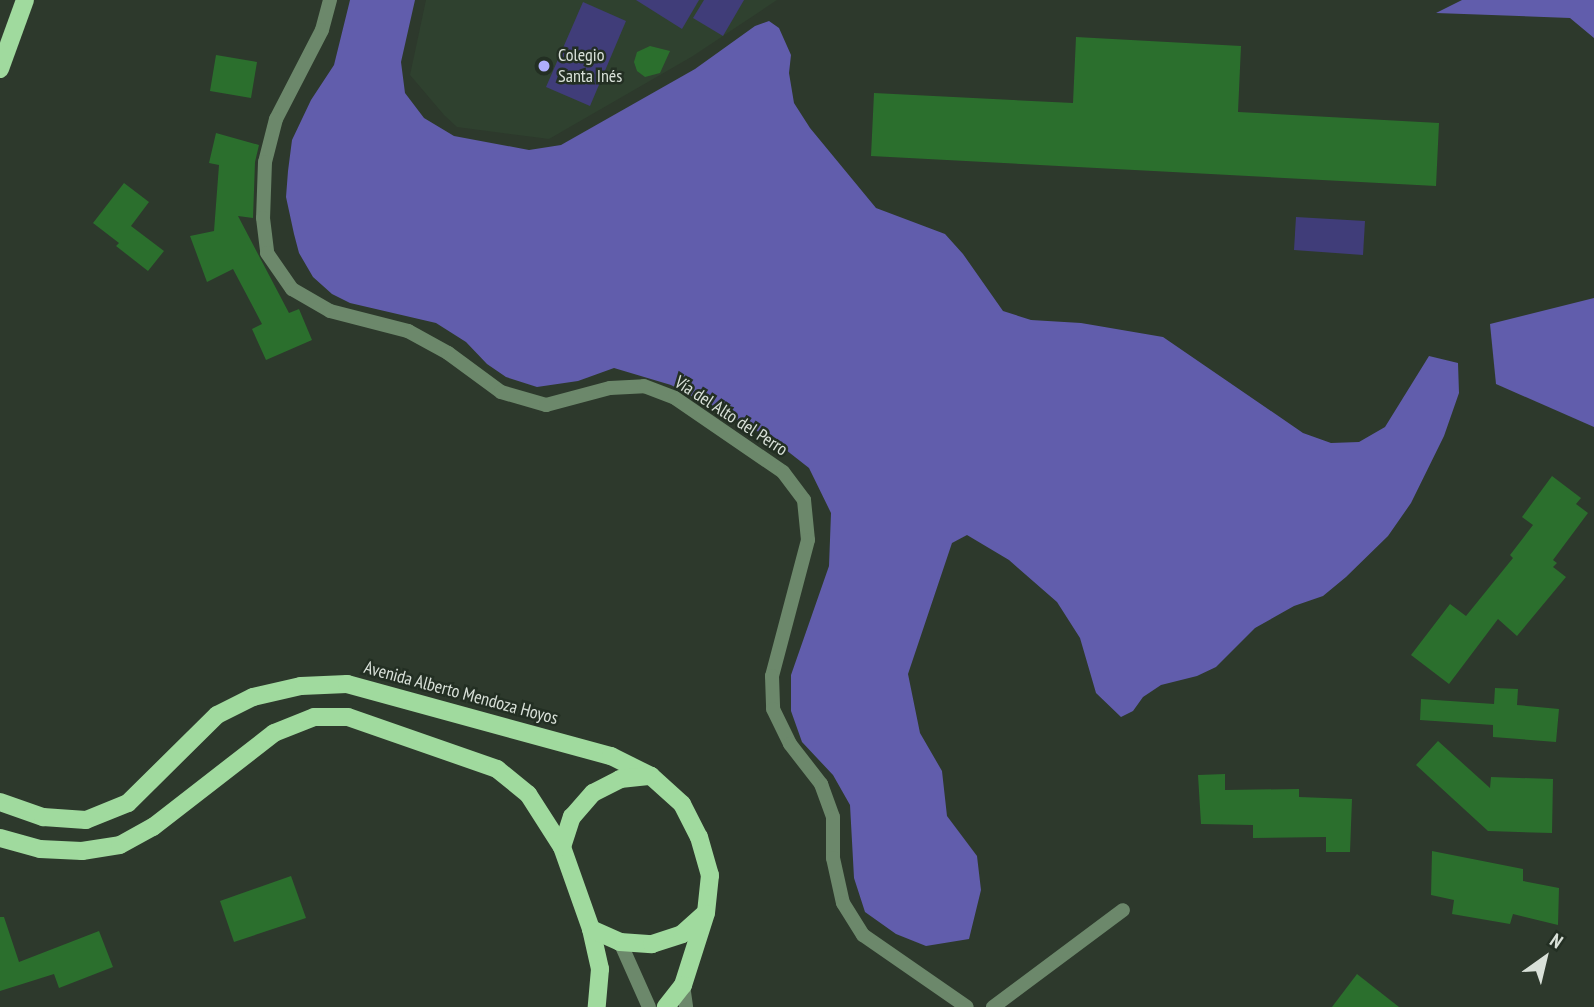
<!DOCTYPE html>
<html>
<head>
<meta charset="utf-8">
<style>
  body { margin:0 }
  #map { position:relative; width:1594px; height:1007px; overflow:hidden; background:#2d392c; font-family:"PT Sans Narrow",sans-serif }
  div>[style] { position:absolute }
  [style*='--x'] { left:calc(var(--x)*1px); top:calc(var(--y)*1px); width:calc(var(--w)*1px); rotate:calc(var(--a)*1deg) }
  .built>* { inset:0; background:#2f412f }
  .green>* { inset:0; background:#403d79 }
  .forest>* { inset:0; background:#615dac }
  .building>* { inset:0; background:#2b6f2d }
  .minor>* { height:14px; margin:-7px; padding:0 7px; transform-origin:7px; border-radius:7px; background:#6c886b }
  .primary>* { height:18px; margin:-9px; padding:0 9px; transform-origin:9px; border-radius:9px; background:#a0da9e }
  .dots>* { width:19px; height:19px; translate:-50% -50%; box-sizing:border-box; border:4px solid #232f23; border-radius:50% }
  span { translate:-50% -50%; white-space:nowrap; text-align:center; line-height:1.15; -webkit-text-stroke:5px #232f23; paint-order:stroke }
  .poi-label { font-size:18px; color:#d9e1d9 }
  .left { translate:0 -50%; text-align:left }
  .street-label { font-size:18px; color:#d9e1d9 }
  .north { position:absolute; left:1510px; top:923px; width:70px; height:70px; -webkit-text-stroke:5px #232f23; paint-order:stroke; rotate:34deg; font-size:19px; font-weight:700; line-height:28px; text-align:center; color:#d9e1d9 }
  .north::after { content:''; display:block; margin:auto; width:24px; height:32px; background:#d9e1d9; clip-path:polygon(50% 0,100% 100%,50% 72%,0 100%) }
</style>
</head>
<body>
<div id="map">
  <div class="built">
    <div style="clip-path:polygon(426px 0,777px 0,693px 56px,549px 139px,457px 127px,444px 115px,410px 75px)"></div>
  </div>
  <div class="green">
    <div style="clip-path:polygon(636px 0,699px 0,682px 29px)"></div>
    <div style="clip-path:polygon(704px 0,744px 0,723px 36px,693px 18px)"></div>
    <div style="clip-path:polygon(583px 2px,626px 21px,590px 106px,546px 87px)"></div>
    <div style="clip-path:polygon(1296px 217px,1365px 221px,1363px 255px,1294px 250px)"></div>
  </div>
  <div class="forest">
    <div style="clip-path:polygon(350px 0,415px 0,401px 62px,405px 93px,424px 118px,454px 136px,529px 150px,561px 145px,695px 69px,755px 26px,769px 21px,779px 28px,791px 55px,789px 73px,794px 103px,810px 128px,876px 208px,945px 234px,963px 254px,1003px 311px,1031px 320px,1081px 323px,1163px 337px,1303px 433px,1331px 443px,1359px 442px,1385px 427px,1429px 356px,1458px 363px,1459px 393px,1444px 436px,1411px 503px,1388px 536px,1346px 577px,1323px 596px,1294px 606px,1255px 628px,1216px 667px,1197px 676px,1161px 685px,1143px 697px,1133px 711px,1121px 717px,1096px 693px,1080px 638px,1057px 602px,1009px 560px,967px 535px,952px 543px,908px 674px,920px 733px,942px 771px,947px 816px,977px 856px,981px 890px,969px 939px,926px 946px,896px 934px,865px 912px,854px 878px,850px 805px,833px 775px,802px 742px,791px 711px,791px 675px,829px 566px,831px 513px,809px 468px,772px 439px,671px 385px,614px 368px,578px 381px,537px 387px,506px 377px,487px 364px,466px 342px,436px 323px,350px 303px,332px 294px,313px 277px,299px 253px,294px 234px,286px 197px,288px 171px,292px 140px,311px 100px,334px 65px)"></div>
    <div style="clip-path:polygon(1462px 0,1594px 0,1594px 38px,1570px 18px,1436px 13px)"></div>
    <div style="clip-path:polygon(1594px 298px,1594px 427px,1496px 384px,1490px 324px)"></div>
  </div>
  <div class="building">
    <div style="clip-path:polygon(1076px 37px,1241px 46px,1238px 112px,1439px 123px,1436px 186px,871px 156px,874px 93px,1073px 103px)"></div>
    <div style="clip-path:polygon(650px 46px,670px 51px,660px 73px,645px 77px,637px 71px,634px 62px,637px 52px)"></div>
    <div style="clip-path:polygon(216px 55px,257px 62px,251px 98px,210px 91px)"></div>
    <div style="clip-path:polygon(216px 133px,259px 145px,255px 162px,253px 218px,238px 216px,289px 313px,299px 309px,312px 340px,266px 360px,252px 329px,262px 324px,233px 269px,207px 282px,190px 236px,214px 231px,219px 165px,209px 163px)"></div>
    <div style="clip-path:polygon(124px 183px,149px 202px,131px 226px,164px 251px,148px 271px,116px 246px,119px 243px,93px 223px)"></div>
    <div style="clip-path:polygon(1552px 476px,1581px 498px,1576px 504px,1588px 513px,1553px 560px,1557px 563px,1553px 567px,1566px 577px,1517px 636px,1498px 619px,1449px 684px,1411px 655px,1450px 604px,1466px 616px,1513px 558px,1510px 555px,1533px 525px,1522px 517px)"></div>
    <div style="clip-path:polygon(1495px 688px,1518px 689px,1517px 705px,1559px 709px,1556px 742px,1493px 737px,1493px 725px,1420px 720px,1421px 699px,1494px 704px)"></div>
    <div style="clip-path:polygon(1438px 741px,1490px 788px,1491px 777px,1553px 779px,1552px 833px,1488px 831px,1416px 765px)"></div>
    <div style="clip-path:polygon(1225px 774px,1225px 790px,1299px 789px,1299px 797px,1352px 799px,1350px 852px,1326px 852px,1326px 837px,1253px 838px,1253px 825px,1201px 824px,1198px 775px)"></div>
    <div style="clip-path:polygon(1432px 851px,1523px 869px,1523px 881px,1559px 888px,1558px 925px,1513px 914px,1510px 924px,1452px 914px,1454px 900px,1431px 895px)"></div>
    <div style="clip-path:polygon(291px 876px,306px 918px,234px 942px,220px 901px)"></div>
    <div style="clip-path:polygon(0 917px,4px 917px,19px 962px,99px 931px,113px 967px,59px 988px,54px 974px,0 991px)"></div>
    <div style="clip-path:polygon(1357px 974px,1399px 1007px,1332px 1007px)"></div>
  </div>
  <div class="minor">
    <div style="--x:330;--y:0;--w:31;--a:105"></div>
    <div style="--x:322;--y:30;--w:100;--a:117.3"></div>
    <div style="--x:276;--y:119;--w:44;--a:104.3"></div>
    <div style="--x:265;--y:162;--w:56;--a:92"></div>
    <div style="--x:263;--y:218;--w:35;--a:83"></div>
    <div style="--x:267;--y:253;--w:44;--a:55.2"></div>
    <div style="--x:292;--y:289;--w:44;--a:30.1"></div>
    <div style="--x:330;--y:311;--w:81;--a:14.4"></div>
    <div style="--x:408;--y:331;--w:46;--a:28.8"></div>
    <div style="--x:448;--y:353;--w:66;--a:36.3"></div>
    <div style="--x:501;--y:392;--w:47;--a:16.1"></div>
    <div style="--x:546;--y:405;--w:66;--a:-14.9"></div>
    <div style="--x:610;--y:388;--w:34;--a:-3"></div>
    <div style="--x:644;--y:386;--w:33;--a:21"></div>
    <div style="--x:675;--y:398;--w:131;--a:34.4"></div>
    <div style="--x:783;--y:472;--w:35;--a:53"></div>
    <div style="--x:804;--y:500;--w:40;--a:84.3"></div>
    <div style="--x:808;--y:540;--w:141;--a:104.8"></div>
    <div style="--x:772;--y:676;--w:33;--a:88"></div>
    <div style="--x:773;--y:709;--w:39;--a:64"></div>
    <div style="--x:790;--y:744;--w:51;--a:52.2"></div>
    <div style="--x:821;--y:784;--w:35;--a:70"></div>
    <div style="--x:833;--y:817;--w:41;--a:90"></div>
    <div style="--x:833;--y:858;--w:46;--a:77.5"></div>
    <div style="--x:843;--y:903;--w:38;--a:58"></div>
    <div style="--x:863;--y:935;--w:126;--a:34.7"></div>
    <div style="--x:620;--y:942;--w:71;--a:66"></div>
    <div style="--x:683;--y:985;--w:22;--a:82"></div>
    <div style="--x:993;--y:1007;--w:162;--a:-36.7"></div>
  </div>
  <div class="primary">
    <div style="--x:0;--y:69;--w:73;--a:-70.1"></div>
    <div style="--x:0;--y:802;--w:46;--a:19.2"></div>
    <div style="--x:43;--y:817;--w:43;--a:4"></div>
    <div style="--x:86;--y:820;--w:45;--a:-22"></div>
    <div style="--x:128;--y:803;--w:125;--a:-44.7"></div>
    <div style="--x:217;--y:715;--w:40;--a:-26.6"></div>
    <div style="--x:253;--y:697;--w:49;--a:-12.9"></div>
    <div style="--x:301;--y:686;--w:46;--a:-2.5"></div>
    <div style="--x:347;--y:684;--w:274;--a:15.3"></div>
    <div style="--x:611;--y:756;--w:45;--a:26.6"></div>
    <div style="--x:651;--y:776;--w:42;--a:42.1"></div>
    <div style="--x:682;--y:804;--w:37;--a:63"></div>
    <div style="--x:699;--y:837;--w:40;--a:74"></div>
    <div style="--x:710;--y:875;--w:38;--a:96"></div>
    <div style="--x:706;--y:913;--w:76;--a:107.7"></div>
    <div style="--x:683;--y:985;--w:28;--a:128"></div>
    <div style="--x:0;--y:838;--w:41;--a:15.4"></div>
    <div style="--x:40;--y:849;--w:42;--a:2.7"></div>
    <div style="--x:82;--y:851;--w:38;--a:-9"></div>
    <div style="--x:120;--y:845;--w:38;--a:-29"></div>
    <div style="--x:153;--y:827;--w:153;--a:-37.8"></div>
    <div style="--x:274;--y:733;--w:43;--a:-21.8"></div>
    <div style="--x:314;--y:717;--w:34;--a:0"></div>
    <div style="--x:348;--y:717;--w:158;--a:19.2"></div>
    <div style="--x:497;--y:769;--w:40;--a:39"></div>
    <div style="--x:528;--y:794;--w:63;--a:57.3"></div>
    <div style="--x:562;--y:847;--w:87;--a:70.5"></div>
    <div style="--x:591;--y:929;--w:41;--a:77.3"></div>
    <div style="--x:600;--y:969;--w:38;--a:95"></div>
    <div style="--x:562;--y:847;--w:32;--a:-72"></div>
    <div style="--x:572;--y:817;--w:32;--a:-49"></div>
    <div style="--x:593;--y:793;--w:30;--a:-27"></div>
    <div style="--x:620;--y:779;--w:31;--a:-6"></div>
    <div style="--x:591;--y:929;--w:32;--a:24"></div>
    <div style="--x:620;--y:942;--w:32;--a:4"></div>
    <div style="--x:652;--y:944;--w:32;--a:-18"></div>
    <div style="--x:682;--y:934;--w:30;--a:-42"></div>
  </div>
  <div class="dots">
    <div style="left:544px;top:66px;background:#aeaefb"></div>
  </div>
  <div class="poi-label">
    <span class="left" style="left:558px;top:66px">Colegio<br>Santa Inés</span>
  </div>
  <div class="street-label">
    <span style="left:731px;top:416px;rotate:33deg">Vía del Alto del Perro</span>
    <span style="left:461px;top:693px;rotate:15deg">Avenida Alberto Mendoza Hoyos</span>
  </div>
  <div class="north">N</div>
</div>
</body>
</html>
